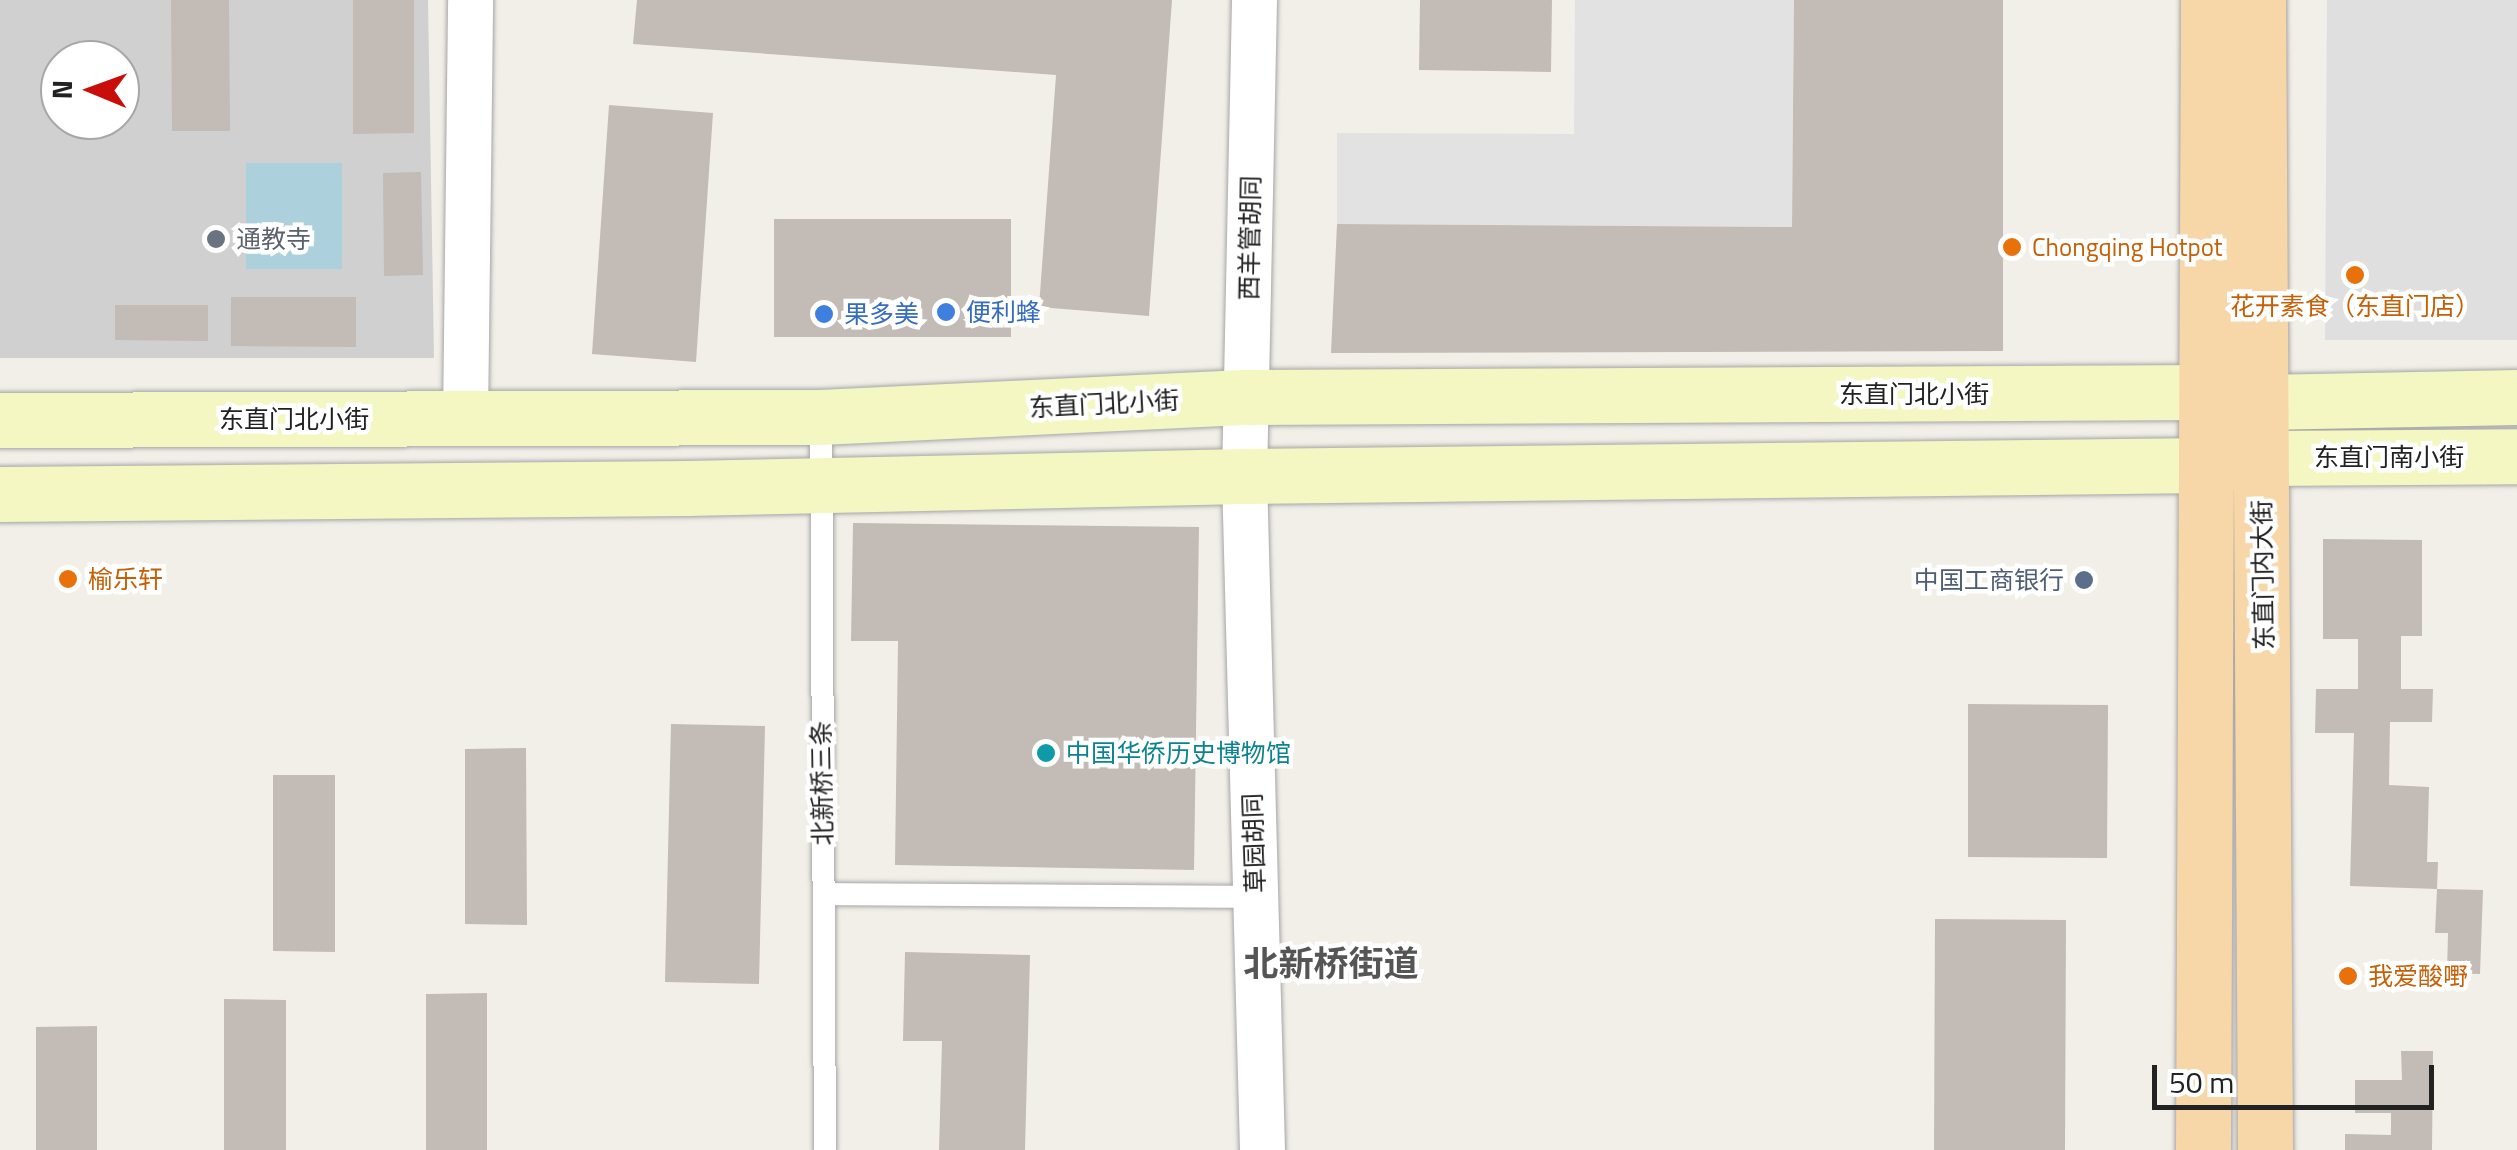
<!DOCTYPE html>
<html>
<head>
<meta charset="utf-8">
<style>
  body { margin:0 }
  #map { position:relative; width:2517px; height:1150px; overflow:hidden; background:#f2efe9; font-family:"Titillium Web","Noto Sans SC",sans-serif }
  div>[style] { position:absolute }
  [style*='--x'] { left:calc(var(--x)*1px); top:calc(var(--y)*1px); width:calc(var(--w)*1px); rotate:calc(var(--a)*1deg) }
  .residential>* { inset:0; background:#e0dfdf }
  .religious>* { inset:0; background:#d0d0d0 }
  .parking>* { inset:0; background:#e2e2e2 }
  .water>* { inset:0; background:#add1dc }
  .building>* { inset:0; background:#c2bbb6 }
  .roads { filter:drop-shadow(0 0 2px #a6a6a6) drop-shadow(0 0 2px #a6a6a6) }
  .service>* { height:22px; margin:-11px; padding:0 11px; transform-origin:11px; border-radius:11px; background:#fff }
  .minor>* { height:45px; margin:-22.5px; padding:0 22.5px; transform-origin:22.5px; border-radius:22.5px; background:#fff }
  .secondary>* { height:55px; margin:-27.5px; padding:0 27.5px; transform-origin:27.5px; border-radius:27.5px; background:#f4f7c2 }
  .primary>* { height:55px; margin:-27.5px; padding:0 27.5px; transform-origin:27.5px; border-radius:27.5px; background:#f7d6a8 }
  .dots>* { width:28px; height:28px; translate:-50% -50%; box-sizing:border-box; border:5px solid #fff; border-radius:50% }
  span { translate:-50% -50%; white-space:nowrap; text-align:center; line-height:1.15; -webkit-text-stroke:9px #fff; paint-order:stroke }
  .street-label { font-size:25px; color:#222 }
  .worship-label { font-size:25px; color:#5b616d }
  .left { translate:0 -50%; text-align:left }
  .food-label { font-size:25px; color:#c56008 }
  .shop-label { font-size:25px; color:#366cbe }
  .service-label { font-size:25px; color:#4e5e75 }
  .right { translate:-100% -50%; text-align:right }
  .culture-label { font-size:25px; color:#0d838f }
  .district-label { font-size:35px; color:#555; font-weight:700 }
  .north { position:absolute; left:40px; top:40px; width:100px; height:100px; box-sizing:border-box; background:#fff; border:2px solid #a7a7a7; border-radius:50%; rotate:271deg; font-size:28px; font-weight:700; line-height:40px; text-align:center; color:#222 }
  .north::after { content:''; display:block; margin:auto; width:35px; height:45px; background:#c90d0b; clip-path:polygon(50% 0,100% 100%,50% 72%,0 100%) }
  .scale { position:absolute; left:2152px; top:1065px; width:282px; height:45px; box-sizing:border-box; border:5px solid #222; border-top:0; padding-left:12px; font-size:30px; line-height:35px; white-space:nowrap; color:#222; -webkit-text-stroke:8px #fff; paint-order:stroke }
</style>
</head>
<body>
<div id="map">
  <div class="residential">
    <div style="clip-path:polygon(2327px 0,2517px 0,2517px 340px,2325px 340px)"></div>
  </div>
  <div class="religious">
    <div style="clip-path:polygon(evenodd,0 0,428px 0,434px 358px,0 358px,0 0,60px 60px,120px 60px,120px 120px,60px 120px,60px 60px)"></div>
  </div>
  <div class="parking">
    <div style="clip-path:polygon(1575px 0,1794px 0,1792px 227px,1337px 224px,1337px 133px,1574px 134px)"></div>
  </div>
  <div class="water">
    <div style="clip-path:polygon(246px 163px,342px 163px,342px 269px,246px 269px)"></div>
  </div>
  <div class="building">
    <div style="clip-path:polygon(171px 0,229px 0,230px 131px,172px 131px)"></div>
    <div style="clip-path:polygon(353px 0,414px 0,414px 133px,353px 134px)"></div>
    <div style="clip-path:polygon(637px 0,1172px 0,1149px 316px,1039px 307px,1056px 75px,633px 44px)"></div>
    <div style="clip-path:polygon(1420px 0,1552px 0,1551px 72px,1419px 70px)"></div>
    <div style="clip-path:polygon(1794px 0,2003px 0,2003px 351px,1331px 353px,1337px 224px,1792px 227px)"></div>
    <div style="clip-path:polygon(609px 105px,713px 113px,696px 362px,592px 354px)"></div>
    <div style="clip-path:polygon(421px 172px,423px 275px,384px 276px,383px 173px)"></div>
    <div style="clip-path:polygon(774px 219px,1011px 219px,1011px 337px,774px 337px)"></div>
    <div style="clip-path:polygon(231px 297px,356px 297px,356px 347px,231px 346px)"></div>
    <div style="clip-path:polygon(115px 305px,208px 305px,208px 341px,115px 340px)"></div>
    <div style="clip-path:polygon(853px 523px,1199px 527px,1194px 870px,895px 865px,898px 641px,851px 641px)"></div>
    <div style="clip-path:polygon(2323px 539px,2422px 540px,2422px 636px,2401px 636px,2401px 689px,2433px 689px,2432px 722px,2390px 722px,2389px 785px,2429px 787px,2427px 862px,2438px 862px,2437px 889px,2350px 886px,2354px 733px,2315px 733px,2316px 689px,2358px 689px,2358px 639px,2323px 639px)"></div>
    <div style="clip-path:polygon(1968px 704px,2108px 705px,2107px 858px,1968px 857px)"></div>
    <div style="clip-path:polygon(671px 724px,765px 726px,759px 984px,665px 982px)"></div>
    <div style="clip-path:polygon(526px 748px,527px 925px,465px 924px,465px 749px)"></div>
    <div style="clip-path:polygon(273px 775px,335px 775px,335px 952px,273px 951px)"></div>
    <div style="clip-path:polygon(2437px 889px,2483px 890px,2480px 974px,2447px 973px,2448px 933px,2435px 933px)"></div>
    <div style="clip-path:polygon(1935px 919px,2066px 920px,2065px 1150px,1934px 1150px)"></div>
    <div style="clip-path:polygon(905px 952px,1030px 955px,1025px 1150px,939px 1150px,942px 1041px,903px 1041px)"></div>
    <div style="clip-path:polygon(487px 993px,487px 1150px,426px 1150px,426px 994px)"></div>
    <div style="clip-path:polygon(224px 999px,286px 1000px,286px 1150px,224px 1150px)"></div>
    <div style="clip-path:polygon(97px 1026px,97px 1150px,36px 1150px,36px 1027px)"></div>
    <div style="clip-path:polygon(2401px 1051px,2433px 1051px,2432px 1150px,2345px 1150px,2345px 1134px,2391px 1135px,2391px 1113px,2355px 1113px,2355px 1080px,2402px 1080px)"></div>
  </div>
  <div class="roads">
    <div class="service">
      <div style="--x:821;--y:417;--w:733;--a:89.69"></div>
      <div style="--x:824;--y:894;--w:432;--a:0.4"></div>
    </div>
    <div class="minor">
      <div style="--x:1254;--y:0;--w:476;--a:91.2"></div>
      <div style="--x:1244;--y:476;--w:674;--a:88.47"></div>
      <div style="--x:465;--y:419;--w:419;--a:-89.3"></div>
    </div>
    <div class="secondary">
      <div style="--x:0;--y:420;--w:821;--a:-0.21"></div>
      <div style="--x:821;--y:417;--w:427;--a:-2.7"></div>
      <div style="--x:1248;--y:397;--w:960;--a:-0.3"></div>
      <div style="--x:2208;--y:392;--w:55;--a:10.5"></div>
      <div style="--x:2262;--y:402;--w:255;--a:-1.1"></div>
      <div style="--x:0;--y:494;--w:687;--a:-0.5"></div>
      <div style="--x:687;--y:488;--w:557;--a:-1.23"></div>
      <div style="--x:1244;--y:476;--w:964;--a:-0.65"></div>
      <div style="--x:2208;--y:465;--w:54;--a:-7.4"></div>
      <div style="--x:2262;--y:458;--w:255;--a:-0.4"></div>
    </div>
    <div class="primary">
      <div style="--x:2258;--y:0;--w:1150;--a:89.65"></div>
      <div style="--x:2203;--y:1150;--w:1150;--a:-89.75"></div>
    </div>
  </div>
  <div class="dots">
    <div style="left:216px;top:239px;background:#6b7280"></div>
    <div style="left:2012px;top:247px;background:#e8710a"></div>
    <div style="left:2355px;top:275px;background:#e8710a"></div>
    <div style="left:946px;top:312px;background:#3f7fe0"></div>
    <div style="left:824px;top:314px;background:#3f7fe0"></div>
    <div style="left:68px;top:579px;background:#e8710a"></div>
    <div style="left:2084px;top:580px;background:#5c6f8a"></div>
    <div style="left:1046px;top:753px;background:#0f9aa8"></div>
    <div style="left:2348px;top:976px;background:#e8710a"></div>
  </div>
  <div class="street-label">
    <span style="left:1250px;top:238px;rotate:-89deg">西羊管胡同</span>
    <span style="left:1914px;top:394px">东直门北小街</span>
    <span style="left:1104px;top:404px;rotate:-3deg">东直门北小街</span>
    <span style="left:294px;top:419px">东直门北小街</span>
    <span style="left:2389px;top:457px">东直门南小街</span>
    <span style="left:2263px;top:575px;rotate:-91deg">东直门内大街</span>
    <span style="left:822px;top:783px;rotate:-91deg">北新桥三条</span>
    <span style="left:1254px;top:843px;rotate:-92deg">草园胡同</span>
  </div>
  <div class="worship-label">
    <span class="left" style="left:236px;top:239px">通教寺</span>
  </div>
  <div class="food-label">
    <span class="left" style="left:2032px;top:247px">Chongqing Hotpot</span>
    <span style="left:2355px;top:306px">花开素食（东直门店）</span>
    <span class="left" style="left:88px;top:579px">榆乐轩</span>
    <span class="left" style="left:2368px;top:976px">我爱酸嘢</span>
  </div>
  <div class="shop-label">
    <span class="left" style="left:966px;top:312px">便利蜂</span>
    <span class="left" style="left:844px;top:314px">果多美</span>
  </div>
  <div class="service-label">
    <span class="right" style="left:2064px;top:580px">中国工商银行</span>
  </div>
  <div class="culture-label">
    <span class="left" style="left:1066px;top:753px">中国华侨历史博物馆</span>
  </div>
  <div class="district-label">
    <span style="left:1331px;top:963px">北新桥街道</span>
  </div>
  <div class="north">N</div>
  <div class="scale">50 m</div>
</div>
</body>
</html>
